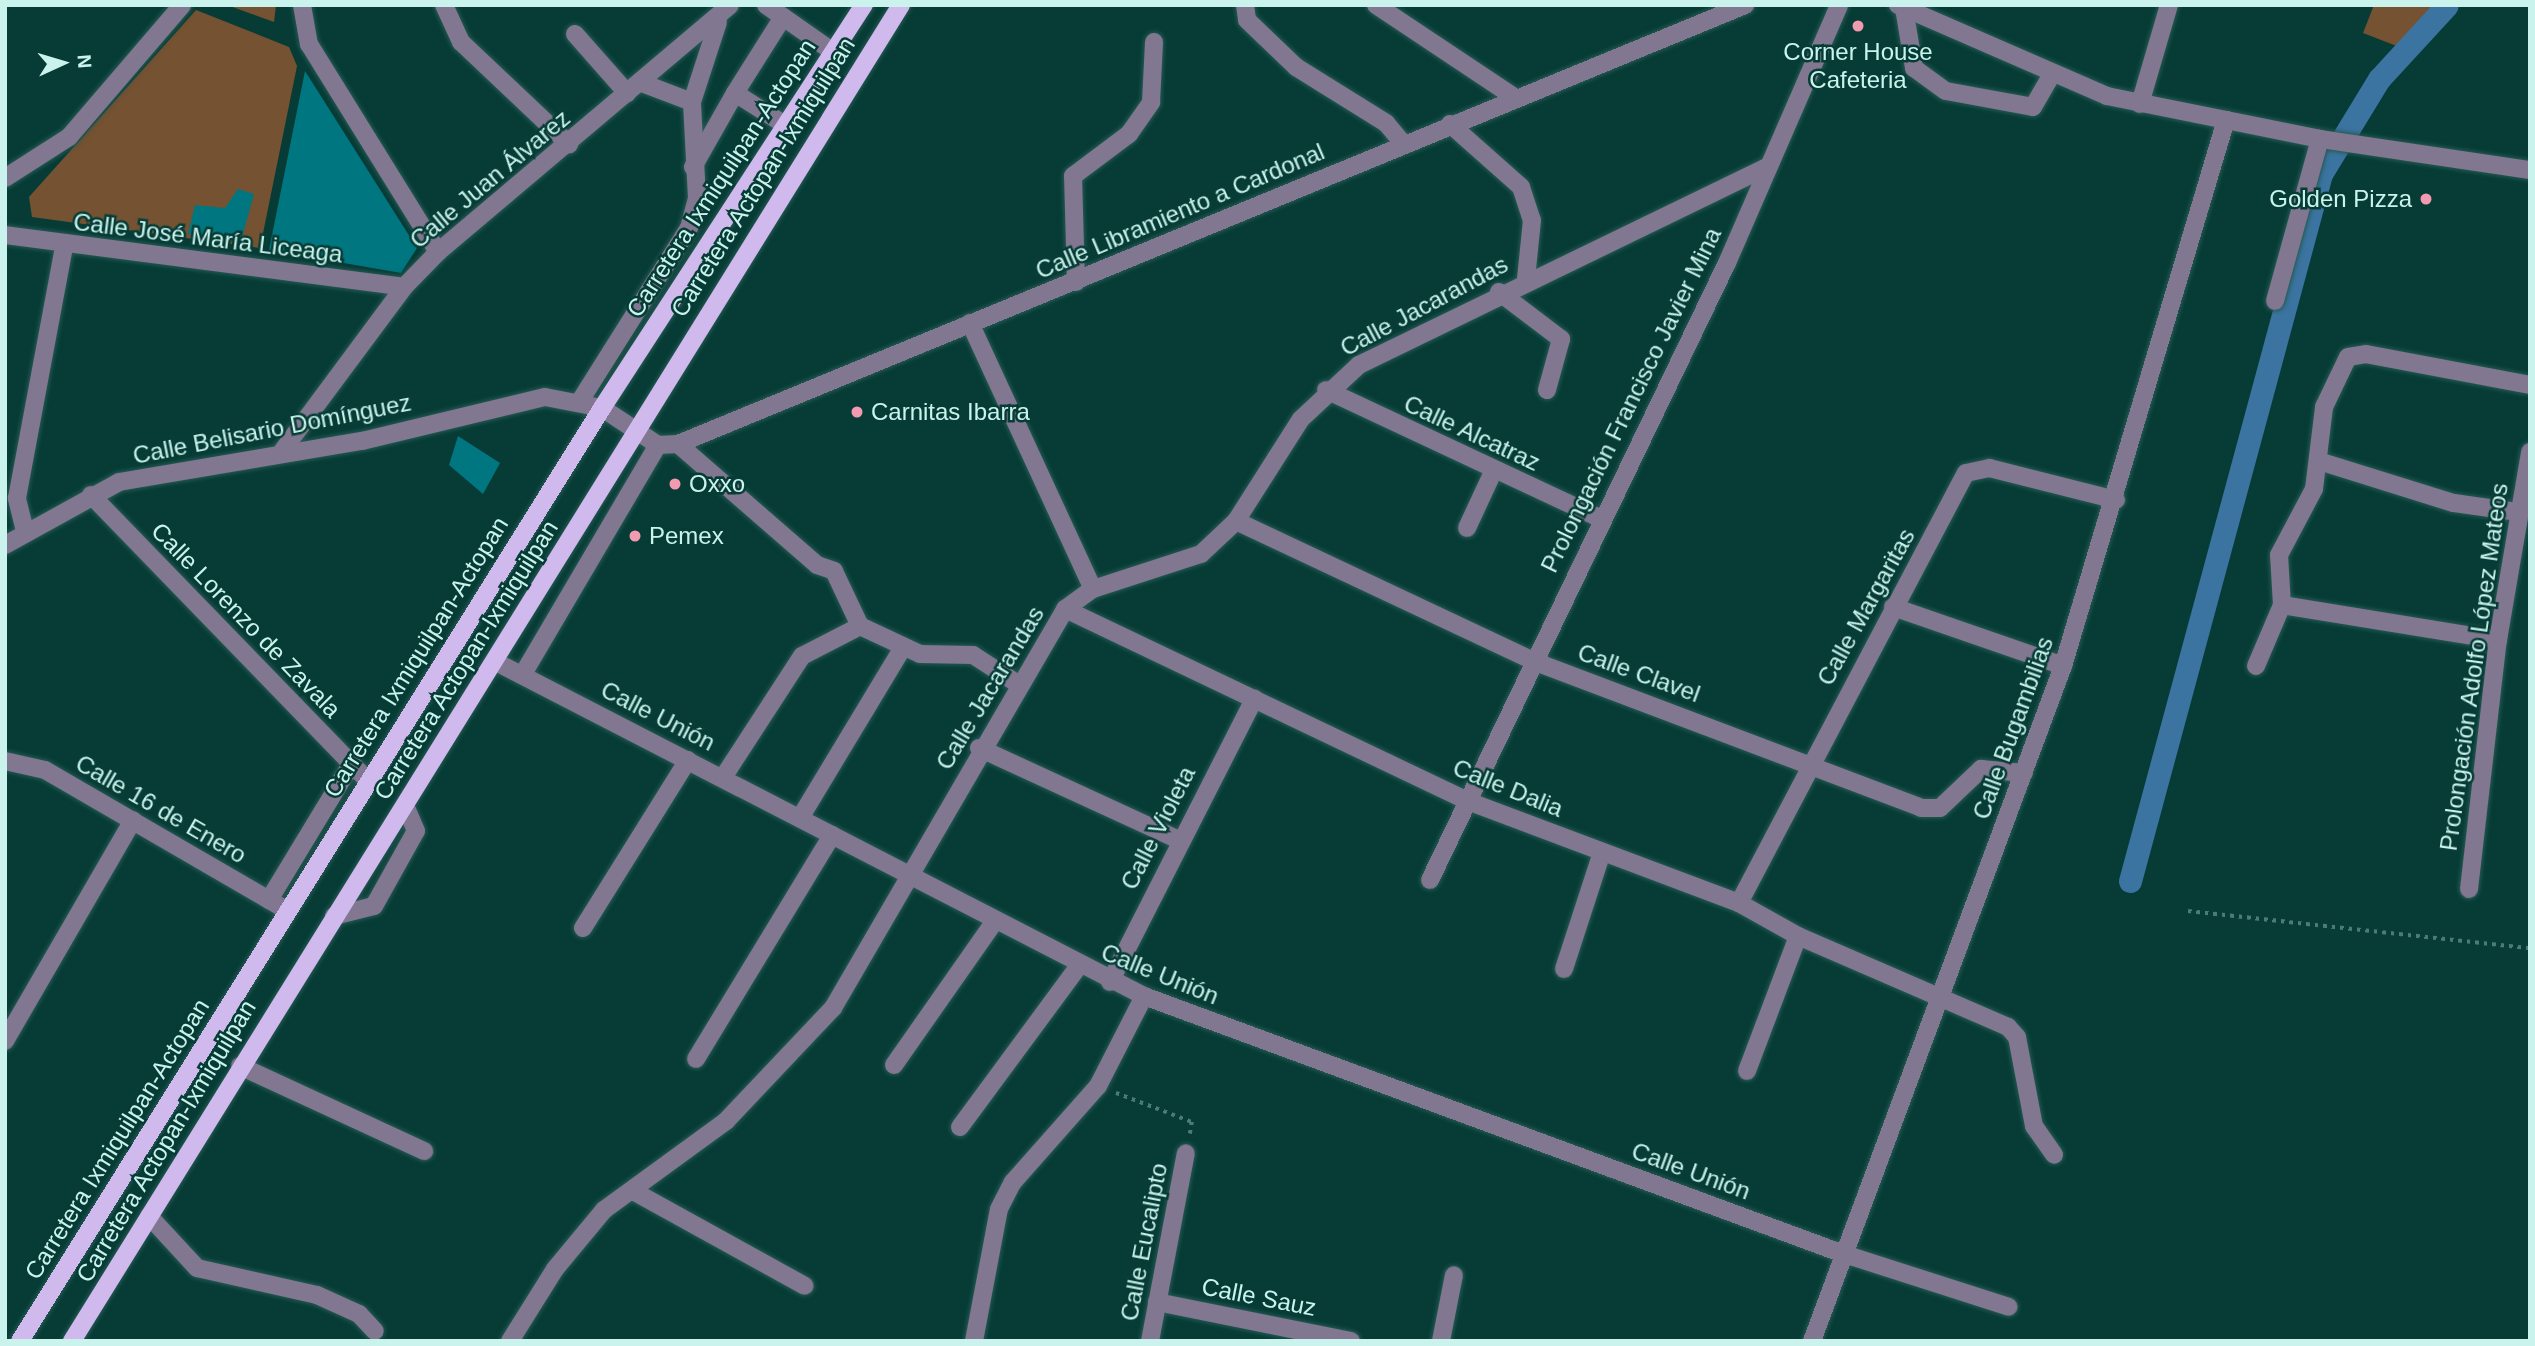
<!DOCTYPE html>
<html>
<head>
<meta charset="utf-8">
<style>
  body { margin:0 }
  #map { position:relative; width:2535px; height:1346px; overflow:hidden; background:#073c36; font-family:Helvetica,sans-serif }
  div>[style] { position:absolute }
  [style*='--x'] { left:calc(var(--x)*1px); top:calc(var(--y)*1px); width:calc(var(--w)*1px); rotate:calc(var(--a)*1deg) }
  .green>* { inset:0; background:#755231 }
  .canal>* { height:23px; margin:-11.5px; padding:0 11.5px; transform-origin:11.5px; border-radius:11.5px; background:#3b74a1 }
  .building>* { inset:0; background:#007680 }
  .path>* { height:3.5px; margin-top:-1.75px; transform-origin:0; background:repeating-linear-gradient(90deg,#4a7b75 0 3.5px,transparent 0 8.5px) }
  .roads { filter:drop-shadow(0 0 2px #265953) drop-shadow(0 0 2px #265953) }
  .minor>* { height:18px; margin:-9px; padding:0 9px; transform-origin:9px; border-radius:9px; background:#817790 }
  .major>* { height:18px; margin:-9px; padding:0 9px; transform-origin:9px; border-radius:9px; background:#cfb9ed }
  .dots>* { width:19px; height:19px; translate:-50% -50%; box-sizing:border-box; border:4px solid #073c36; border-radius:50% }
  span { translate:-50% -50%; white-space:nowrap; text-align:center; line-height:1.15; -webkit-text-stroke:5px #073c36; paint-order:stroke }
  .poi-label { font-size:24px; color:#c9f3ec }
  .right { translate:-100% -50%; text-align:right }
  .left { translate:0 -50%; text-align:left }
  .street-label { font-size:24px; color:#c9f3ec }
  .frame { position:absolute; inset:0; border:7px solid #c9f3ec; pointer-events:none }
  .north { position:absolute; left:28px; top:28px; width:70px; height:70px; -webkit-text-stroke:5px #073c36; paint-order:stroke; rotate:86deg; font-size:19px; font-weight:700; line-height:28px; text-align:center; color:#c9f3ec }
  .north::after { content:''; display:block; margin:auto; width:24px; height:32px; background:#c9f3ec; clip-path:polygon(50% 0,100% 100%,50% 72%,0 100%) }
</style>
</head>
<body>
<div id="map">
  <div class="green">
    <div style="clip-path:polygon(227px 5px,276px 5px,274px 22px)"></div>
    <div style="clip-path:polygon(2374px 5px,2446px 5px,2407px 50px,2363px 33px)"></div>
    <div style="clip-path:polygon(196px 10px,289px 47px,297px 66px,260px 248px,32px 217px,29px 197px)"></div>
  </div>
  <div class="canal">
    <div style="--x:2130;--y:881;--w:732;--a:-74.88"></div>
    <div style="--x:2321;--y:174;--w:111;--a:-58.6"></div>
    <div style="--x:2379;--y:79;--w:100;--a:-47.4"></div>
  </div>
  <div class="building">
    <div style="clip-path:polygon(305px 71px,417px 248px,401px 273px,269px 250px)"></div>
    <div style="clip-path:polygon(238px 189px,254px 194px,241px 241px,188px 234px,195px 205px,225px 208px)"></div>
    <div style="clip-path:polygon(458px 436px,500px 463px,483px 494px,449px 465px)"></div>
  </div>
  <div class="path">
    <div style="--x:2188;--y:911;--w:344;--a:6.2"></div>
    <div style="--x:1116;--y:1093;--w:81;--a:20.9"></div>
    <div style="--x:1192;--y:1122;--w:12;--a:99"></div>
  </div>
  <div class="roads">
    <div class="minor">
      <div style="--x:302;--y:5;--w:40;--a:80"></div>
      <div style="--x:309;--y:44;--w:245;--a:58.2"></div>
      <div style="--x:444;--y:5;--w:41;--a:65.3"></div>
      <div style="--x:461;--y:42;--w:149;--a:43.4"></div>
      <div style="--x:766;--y:5;--w:80;--a:34.9"></div>
      <div style="--x:1245;--y:5;--w:15;--a:82"></div>
      <div style="--x:1247;--y:20;--w:68;--a:43.8"></div>
      <div style="--x:1296;--y:67;--w:106;--a:31.9"></div>
      <div style="--x:1386;--y:123;--w:26;--a:50"></div>
      <div style="--x:1376;--y:5;--w:166;--a:33.7"></div>
      <div style="--x:1898;--y:5;--w:228;--a:23.5"></div>
      <div style="--x:2107;--y:96;--w:217;--a:11.4"></div>
      <div style="--x:2320;--y:139;--w:212;--a:8.4"></div>
      <div style="--x:1904;--y:8;--w:61;--a:80.5"></div>
      <div style="--x:1914;--y:68;--w:39;--a:36"></div>
      <div style="--x:1946;--y:91;--w:88;--a:10.4"></div>
      <div style="--x:2033;--y:107;--w:39;--a:-60"></div>
      <div style="--x:575;--y:34;--w:79;--a:48.6"></div>
      <div style="--x:642;--y:83;--w:53;--a:20.8"></div>
      <div style="--x:735;--y:93;--w:90;--a:-57.7"></div>
      <div style="--x:2140;--y:104;--w:103;--a:-73.7"></div>
      <div style="--x:1450;--y:124;--w:95;--a:41.6"></div>
      <div style="--x:1521;--y:187;--w:35;--a:72"></div>
      <div style="--x:1532;--y:220;--w:59;--a:95.8"></div>
      <div style="--x:693;--y:167;--w:85;--a:-60.4"></div>
      <div style="--x:735;--y:93;--w:59;--a:32.6"></div>
      <div style="--x:5;--y:178;--w:76;--a:-32.6"></div>
      <div style="--x:69;--y:137;--w:174;--a:-49.4"></div>
      <div style="--x:5;--y:235;--w:402;--a:7.4"></div>
      <div style="--x:1076;--y:282;--w:106;--a:-91.6"></div>
      <div style="--x:1073;--y:176;--w:70;--a:-36.9"></div>
      <div style="--x:1129;--y:134;--w:39;--a:-55"></div>
      <div style="--x:1151;--y:102;--w:60;--a:-87.1"></div>
      <div style="--x:1499;--y:292;--w:78;--a:37.2"></div>
      <div style="--x:1561;--y:339;--w:53;--a:105.4"></div>
      <div style="--x:2275;--y:301;--w:168;--a:-74.5"></div>
      <div style="--x:970;--y:323;--w:293;--a:65.2"></div>
      <div style="--x:1326;--y:390;--w:302;--a:25.1"></div>
      <div style="--x:580;--y:401;--w:204;--a:-57.8"></div>
      <div style="--x:689;--y:228;--w:31;--a:-75"></div>
      <div style="--x:697;--y:198;--w:96;--a:-93"></div>
      <div style="--x:692;--y:102;--w:84;--a:-72"></div>
      <div style="--x:678;--y:444;--w:184;--a:41"></div>
      <div style="--x:817;--y:565;--w:18;--a:19"></div>
      <div style="--x:834;--y:571;--w:61;--a:64.7"></div>
      <div style="--x:860;--y:626;--w:66;--a:25"></div>
      <div style="--x:920;--y:654;--w:53;--a:1.1"></div>
      <div style="--x:973;--y:655;--w:54;--a:32.8"></div>
      <div style="--x:283;--y:450;--w:203;--a:-53.4"></div>
      <div style="--x:404;--y:287;--w:49;--a:-45.8"></div>
      <div style="--x:438;--y:252;--w:382;--a:-40.2"></div>
      <div style="--x:2322;--y:462;--w:138;--a:17.3"></div>
      <div style="--x:2454;--y:503;--w:65;--a:8"></div>
      <div style="--x:91;--y:495;--w:397;--a:45.9"></div>
      <div style="--x:1236;--y:521;--w:328;--a:25.2"></div>
      <div style="--x:1533;--y:661;--w:415;--a:20.7"></div>
      <div style="--x:1921;--y:808;--w:19;--a:0"></div>
      <div style="--x:1940;--y:808;--w:57;--a:-43.6"></div>
      <div style="--x:1981;--y:769;--w:43;--a:5.3"></div>
      <div style="--x:1467;--y:528;--w:62;--a:-65.1"></div>
      <div style="--x:25;--y:531;--w:34;--a:-104"></div>
      <div style="--x:17;--y:498;--w:256;--a:-79.4"></div>
      <div style="--x:5;--y:545;--w:130;--a:-28.9"></div>
      <div style="--x:119;--y:482;--w:246;--a:-9.6"></div>
      <div style="--x:362;--y:441;--w:188;--a:-13.5"></div>
      <div style="--x:545;--y:397;--w:58;--a:10.9"></div>
      <div style="--x:602;--y:408;--w:67;--a:33.5"></div>
      <div style="--x:658;--y:445;--w:20;--a:-3"></div>
      <div style="--x:678;--y:444;--w:1154;--a:-22.36"></div>
      <div style="--x:2282;--y:605;--w:219;--a:9.2"></div>
      <div style="--x:1893;--y:607;--w:180;--a:19.1"></div>
      <div style="--x:1065;--y:609;--w:443;--a:25.5"></div>
      <div style="--x:1465;--y:800;--w:293;--a:20.6"></div>
      <div style="--x:1739;--y:903;--w:68;--a:29.2"></div>
      <div style="--x:1798;--y:936;--w:229;--a:23.4"></div>
      <div style="--x:2008;--y:1027;--w:13;--a:48"></div>
      <div style="--x:2017;--y:1037;--w:91;--a:79.2"></div>
      <div style="--x:2034;--y:1126;--w:35;--a:55"></div>
      <div style="--x:496;--y:662;--w:729;--a:27.27"></div>
      <div style="--x:1144;--y:996;--w:743;--a:20.24"></div>
      <div style="--x:1841;--y:1253;--w:176;--a:17.8"></div>
      <div style="--x:2256;--y:666;--w:66;--a:-66.9"></div>
      <div style="--x:2282;--y:605;--w:50;--a:-93.4"></div>
      <div style="--x:2279;--y:555;--w:75;--a:-62.1"></div>
      <div style="--x:2314;--y:489;--w:83;--a:-83"></div>
      <div style="--x:2324;--y:407;--w:55;--a:-64.4"></div>
      <div style="--x:2348;--y:357;--w:18;--a:-9"></div>
      <div style="--x:2366;--y:354;--w:167;--a:10.7"></div>
      <div style="--x:523;--y:674;--w:266;--a:-59.5"></div>
      <div style="--x:979;--y:748;--w:218;--a:24.7"></div>
      <div style="--x:5;--y:761;--w:41;--a:12.7"></div>
      <div style="--x:45;--y:770;--w:281;--a:30.1"></div>
      <div style="--x:724;--y:776;--w:143;--a:-57"></div>
      <div style="--x:802;--y:656;--w:65;--a:-27.3"></div>
      <div style="--x:800;--y:818;--w:197;--a:-58.9"></div>
      <div style="--x:1430;--y:880;--w:685;--a:-64.3"></div>
      <div style="--x:1727;--y:263;--w:281;--a:-66.5"></div>
      <div style="--x:2469;--y:889;--w:251;--a:-83.4"></div>
      <div style="--x:2498;--y:640;--w:191;--a:-80.3"></div>
      <div style="--x:269;--y:900;--w:160;--a:-58.8"></div>
      <div style="--x:1739;--y:903;--w:486;--a:-62.2"></div>
      <div style="--x:1966;--y:473;--w:24;--a:-12"></div>
      <div style="--x:1989;--y:468;--w:131;--a:14.1"></div>
      <div style="--x:334;--y:916;--w:41;--a:-14"></div>
      <div style="--x:374;--y:906;--w:86;--a:-60.8"></div>
      <div style="--x:416;--y:831;--w:28;--a:-113"></div>
      <div style="--x:583;--y:928;--w:198;--a:-58"></div>
      <div style="--x:1564;--y:969;--w:123;--a:-72"></div>
      <div style="--x:1110;--y:982;--w:318;--a:-63"></div>
      <div style="--x:5;--y:1041;--w:255;--a:-59.9"></div>
      <div style="--x:696;--y:1059;--w:262;--a:-58.7"></div>
      <div style="--x:894;--y:1065;--w:174;--a:-55"></div>
      <div style="--x:240;--y:1066;--w:203;--a:24.8"></div>
      <div style="--x:1747;--y:1071;--w:144;--a:-69.3"></div>
      <div style="--x:960;--y:1127;--w:199;--a:-53.6"></div>
      <div style="--x:633;--y:1191;--w:196;--a:28.9"></div>
      <div style="--x:149;--y:1216;--w:71;--a:47.3"></div>
      <div style="--x:197;--y:1268;--w:123;--a:12.7"></div>
      <div style="--x:317;--y:1295;--w:46;--a:24.3"></div>
      <div style="--x:359;--y:1314;--w:23;--a:47"></div>
      <div style="--x:1157;--y:1302;--w:198;--a:11.4"></div>
      <div style="--x:510;--y:1341;--w:85;--a:-58"></div>
      <div style="--x:555;--y:1269;--w:77;--a:-50.3"></div>
      <div style="--x:604;--y:1210;--w:151;--a:-36.1"></div>
      <div style="--x:726;--y:1121;--w:156;--a:-46.6"></div>
      <div style="--x:833;--y:1008;--w:462;--a:-59.8"></div>
      <div style="--x:1065;--y:609;--w:34;--a:-36"></div>
      <div style="--x:1093;--y:589;--w:114;--a:-18"></div>
      <div style="--x:1201;--y:554;--w:48;--a:-43.3"></div>
      <div style="--x:1236;--y:521;--w:121;--a:-57.5"></div>
      <div style="--x:1301;--y:419;--w:79;--a:-43"></div>
      <div style="--x:1359;--y:365;--w:454;--a:-25.9"></div>
      <div style="--x:974;--y:1341;--w:134;--a:-79.3"></div>
      <div style="--x:999;--y:1209;--w:30;--a:-63"></div>
      <div style="--x:1013;--y:1182;--w:128;--a:-48.5"></div>
      <div style="--x:1098;--y:1086;--w:101;--a:-62.9"></div>
      <div style="--x:1150;--y:1341;--w:191;--a:-79.2"></div>
      <div style="--x:1441;--y:1341;--w:67;--a:-78.9"></div>
      <div style="--x:1812;--y:1341;--w:720;--a:-69.6"></div>
      <div style="--x:2063;--y:666;--w:570;--a:-73.38"></div>
    </div>
    <div class="major">
      <div style="--x:20;--y:1341;--w:1100;--a:-58.04"></div>
      <div style="--x:602;--y:408;--w:481;--a:-57"></div>
      <div style="--x:72;--y:1341;--w:1572;--a:-58.18"></div>
    </div>
  </div>
  <div class="dots">
    <div style="left:1858px;top:26px;background:#f29aaf"></div>
    <div style="left:2426px;top:199px;background:#f29aaf"></div>
    <div style="left:857px;top:412px;background:#f29aaf"></div>
    <div style="left:675px;top:484px;background:#f29aaf"></div>
    <div style="left:635px;top:536px;background:#f29aaf"></div>
  </div>
  <div class="poi-label">
    <span style="left:1858px;top:66px">Corner House<br>Cafeteria</span>
    <span class="right" style="left:2412px;top:199px">Golden Pizza</span>
    <span class="left" style="left:871px;top:412px">Carnitas Ibarra</span>
    <span class="left" style="left:689px;top:484px">Oxxo</span>
    <span class="left" style="left:649px;top:536px">Pemex</span>
  </div>
  <div class="street-label">
    <span style="left:763px;top:177px;rotate:-58deg">Carretera Actopan-Ixmiquilpan</span>
    <span style="left:721px;top:178px;rotate:-57deg">Carretera Ixmiquilpan-Actopan</span>
    <span style="left:490px;top:179px;rotate:-40deg">Calle Juan Álvarez</span>
    <span style="left:1180px;top:211px;rotate:-23deg">Calle Libramiento a Cardonal</span>
    <span style="left:208px;top:238px;rotate:7deg">Calle José María Liceaga</span>
    <span style="left:1424px;top:306px;rotate:-28deg">Calle Jacarandas</span>
    <span style="left:1631px;top:400px;rotate:-64deg">Prolongación Francisco Javier Mina</span>
    <span style="left:272px;top:429px;rotate:-11deg">Calle Belisario Domínguez</span>
    <span style="left:1472px;top:433px;rotate:25deg">Calle Alcatraz</span>
    <span style="left:1866px;top:607px;rotate:-61deg">Calle Margaritas</span>
    <span style="left:246px;top:620px;rotate:46deg">Calle Lorenzo de Zavala</span>
    <span style="left:416px;top:657px;rotate:-58deg">Carretera Ixmiquilpan-Actopan</span>
    <span style="left:466px;top:660px;rotate:-58deg">Carretera Actopan-Ixmiquilpan</span>
    <span style="left:2474px;top:667px;rotate:-82deg">Prolongación Adolfo López Mateos</span>
    <span style="left:1639px;top:673px;rotate:20deg">Calle Clavel</span>
    <span style="left:990px;top:688px;rotate:-59deg">Calle Jacarandas</span>
    <span style="left:658px;top:716px;rotate:27deg">Calle Unión</span>
    <span style="left:2013px;top:728px;rotate:-70deg">Calle Bugambilias</span>
    <span style="left:1508px;top:788px;rotate:22deg">Calle Dalia</span>
    <span style="left:161px;top:809px;rotate:30deg">Calle 16 de Enero</span>
    <span style="left:1158px;top:828px;rotate:-63deg">Calle Violeta</span>
    <span style="left:1160px;top:974px;rotate:22deg">Calle Unión</span>
    <span style="left:117px;top:1139px;rotate:-58deg">Carretera Ixmiquilpan-Actopan</span>
    <span style="left:166px;top:1141px;rotate:-59deg">Carretera Actopan-Ixmiquilpan</span>
    <span style="left:1691px;top:1171px;rotate:20deg">Calle Unión</span>
    <span style="left:1144px;top:1242px;rotate:-79deg">Calle Eucalipto</span>
    <span style="left:1259px;top:1297px;rotate:11deg">Calle Sauz</span>
  </div>
  <div class="frame"></div>
  <div class="north">N</div>
</div>
</body>
</html>
